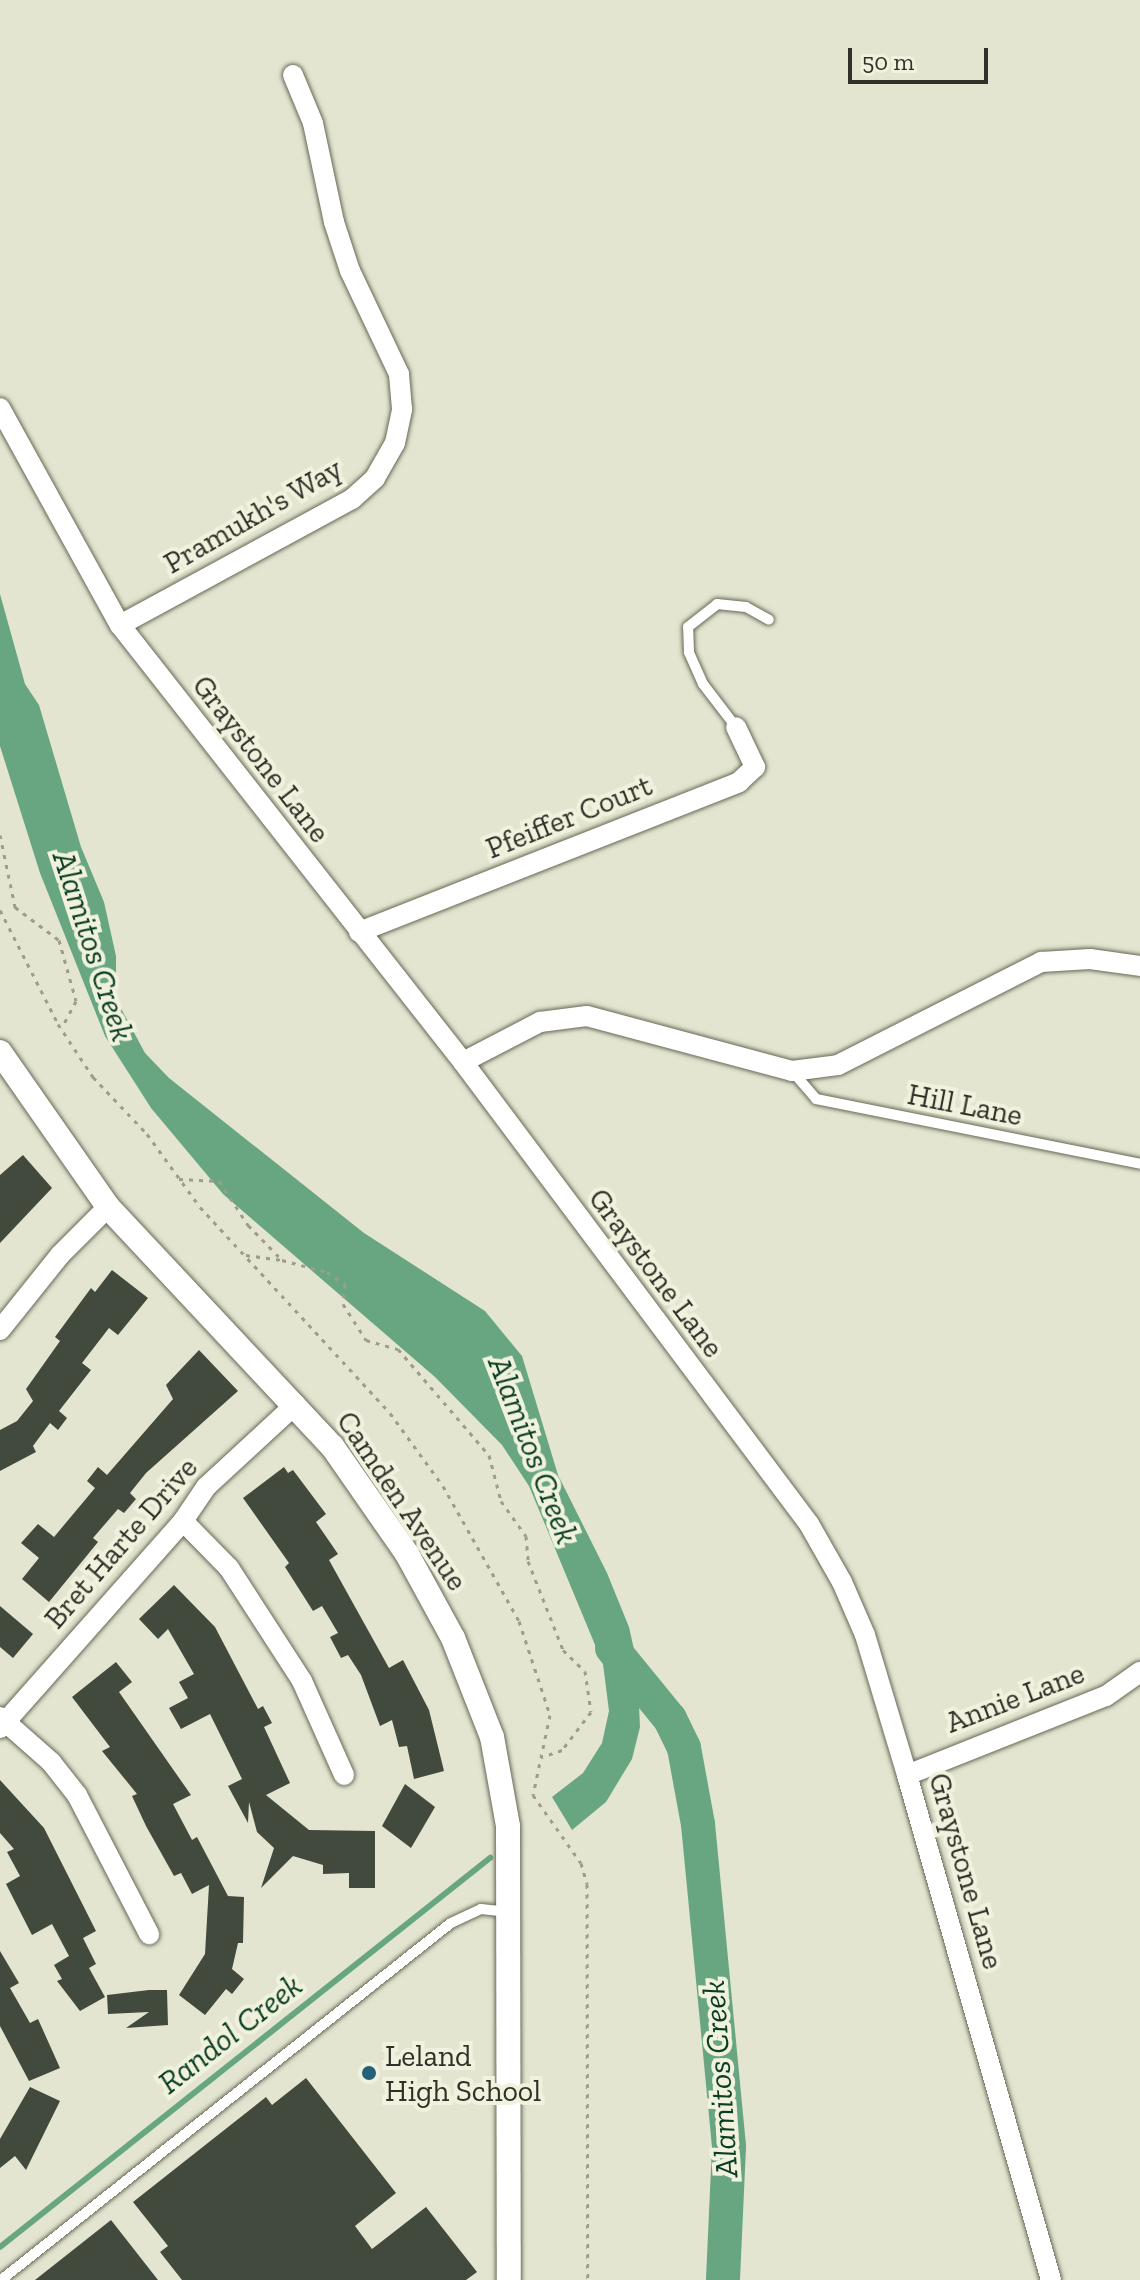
<!DOCTYPE html>
<html>
<head>
<meta charset="utf-8">
<style>
  body { margin:0 }
  #map { position:relative; width:1140px; height:2280px; overflow:hidden; background:#e3e5d0; font-family:"Zilla Slab",serif }
  div>[style] { position:absolute }
  [style*='--x'] { left:calc(var(--x)*1px); top:calc(var(--y)*1px); width:calc(var(--w)*1px); rotate:calc(var(--a)*1deg) }
  .water>* { inset:0; background:#68a682 }
  .stream>* { height:6px; margin:-3px; padding:0 3px; transform-origin:3px; border-radius:3px; background:#68a682 }
  .river>* { height:34px; margin:-17px; padding:0 17px; transform-origin:17px; border-radius:17px; background:#68a682 }
  .building>* { inset:0; background:#414a3c }
  .path>* { height:3px; margin-top:-1.5px; transform-origin:0; background:repeating-linear-gradient(90deg,#9c9d8d 0 4px,transparent 0 10px) }
  .roads { filter:drop-shadow(0 0 2px #676856) drop-shadow(0 0 2px #676856) }
  .service>* { height:10px; margin:-5px; padding:0 5px; transform-origin:5px; border-radius:5px; background:#fff }
  .minor>* { height:20px; margin:-10px; padding:0 10px; transform-origin:10px; border-radius:10px; background:#fff }
  .tertiary>* { height:24px; margin:-12px; padding:0 12px; transform-origin:12px; border-radius:12px; background:#fff }
  .dots>* { width:22px; height:22px; translate:-50% -50%; box-sizing:border-box; border:4px solid #f1f2dd; border-radius:50% }
  span { translate:-50% -50%; white-space:nowrap; text-align:center; line-height:1.15; -webkit-text-stroke:8px #f1f2dd; paint-order:stroke }
  .street-label { font-size:30px; color:#2f3028 }
  .poi-label { font-size:30px; color:#2f3028 }
  .left { translate:0 -50%; text-align:left }
  .water-label { font-size:32px; color:#0a3d24; font-style:italic }
  .scale { position:absolute; left:848px; top:48px; width:140px; height:36px; box-sizing:border-box; border:4px solid #2f3028; border-top:0; padding-left:10px; font-size:24px; line-height:28px; white-space:nowrap; color:#2f3028; -webkit-text-stroke:6px #f1f2dd; paint-order:stroke }
</style>
</head>
<body>
<div id="map">
  <div class="water">
    <div style="clip-path:polygon(0 594px,25px 684px,39px 705px,81px 847px,104px 902px,116px 956px,116px 999px,145px 1053px,169px 1078px,364px 1233px,485px 1311px,522px 1356px,558px 1475px,607px 1573px,629px 1627px,637px 1663px,640px 1727px,632px 1759px,606px 1802px,572px 1830px,552px 1797px,583px 1773px,602px 1743px,609px 1711px,603px 1664px,529px 1486px,502px 1445px,435px 1377px,223px 1194px,151px 1108px,105px 1036px,40px 873px,0 746px)"></div>
  </div>
  <div class="stream">
    <div style="--x:0;--y:2247;--w:626;--a:-38.45"></div>
  </div>
  <div class="river">
    <div style="--x:612;--y:1648;--w:92;--a:50.8"></div>
    <div style="--x:670;--y:1719;--w:32;--a:64"></div>
    <div style="--x:684;--y:1748;--w:77;--a:79.6"></div>
    <div style="--x:698;--y:1824;--w:324;--a:84.5"></div>
    <div style="--x:729;--y:2147;--w:133;--a:92.6"></div>
  </div>
  <div class="building">
    <div style="clip-path:polygon(23px 1155px,52px 1188px,0 1243px,0 1175px)"></div>
    <div style="clip-path:polygon(112px 1270px,148px 1298px,118px 1335px,109px 1328px,82px 1363px,91px 1370px,59px 1411px,67px 1418px,58px 1430px,50px 1423px,33px 1446px,36px 1452px,0 1471px,0 1430px,17px 1421px,33px 1401px,26px 1389px,60px 1341px,55px 1337px,91px 1288px,95px 1292px)"></div>
    <div style="clip-path:polygon(199px 1350px,238px 1391px,146px 1473px,130px 1493px,136px 1499px,124px 1513px,118px 1509px,93px 1538px,98px 1542px,49px 1602px,22px 1579px,39px 1558px,21px 1543px,38px 1524px,54px 1537px,95px 1488px,87px 1481px,98px 1467px,107px 1475px,173px 1399px,166px 1385px)"></div>
    <div style="clip-path:polygon(284px 1467px,288px 1473px,293px 1470px,326px 1514px,316px 1522px,338px 1554px,329px 1560px,389px 1668px,403px 1660px,429px 1710px,444px 1771px,414px 1779px,407px 1746px,399px 1747px,392px 1720px,380px 1726px,361px 1675px,348px 1655px,341px 1658px,330px 1637px,338px 1633px,322px 1606px,313px 1611px,285px 1567px,289px 1563px,243px 1498px)"></div>
    <div style="clip-path:polygon(174px 1585px,215px 1627px,258px 1709px,263px 1706px,272px 1723px,264px 1727px,290px 1783px,266px 1795px,309px 1830px,375px 1831px,375px 1888px,349px 1888px,349px 1873px,323px 1874px,323px 1865px,293px 1856px,261px 1888px,274px 1848px,257px 1832px,249px 1802px,248px 1823px,228px 1786px,242px 1779px,210px 1714px,181px 1729px,169px 1708px,188px 1698px,179px 1682px,194px 1674px,168px 1629px,158px 1639px,139px 1619px)"></div>
    <div style="clip-path:polygon(0 1606px,33px 1634px,13px 1658px,0 1647px)"></div>
    <div style="clip-path:polygon(116px 1662px,132px 1682px,119px 1692px,191px 1795px,173px 1804px,192px 1840px,197px 1837px,228px 1896px,244px 1897px,243px 1943px,238px 1943px,232px 1969px,244px 1979px,232px 1994px,226px 1989px,205px 2015px,179px 1995px,205px 1954px,209px 1885px,192px 1894px,181px 1873px,174px 1876px,146px 1826px,132px 1796px,137px 1794px,102px 1751px,110px 1747px,72px 1697px)"></div>
    <div style="clip-path:polygon(0 1780px,44px 1828px,96px 1931px,83px 1938px,96px 1964px,89px 1968px,105px 1997px,80px 2011px,57px 1981px,62px 1979px,54px 1965px,69px 1956px,52px 1924px,32px 1935px,6px 1884px,20px 1876px,7px 1852px,14px 1849px,0 1833px)"></div>
    <div style="clip-path:polygon(405px 1784px,435px 1807px,411px 1848px,382px 1826px)"></div>
    <div style="clip-path:polygon(0 1951px,19px 1983px,10px 1988px,30px 2023px,38px 2019px,60px 2068px,29px 2081px,0 2026px)"></div>
    <div style="clip-path:polygon(149px 1990px,167px 1990px,168px 2025px,126px 2028px,149px 2012px,108px 2014px,107px 1995px)"></div>
    <div style="clip-path:polygon(306px 2078px,396px 2193px,355px 2226px,372px 2249px,426px 2207px,477px 2272px,466px 2280px,182px 2280px,160px 2252px,168px 2246px,133px 2202px,266px 2097px,272px 2105px)"></div>
    <div style="clip-path:polygon(30px 2087px,60px 2101px,26px 2170px,15px 2156px,0 2168px,0 2139px)"></div>
    <div style="clip-path:polygon(111px 2220px,158px 2280px,35px 2280px)"></div>
  </div>
  <div class="path">
    <div style="--x:0;--y:835;--w:74;--a:78.2"></div>
    <div style="--x:15;--y:907;--w:55;--a:36.9"></div>
    <div style="--x:59;--y:940;--w:63;--a:74.4"></div>
    <div style="--x:76;--y:1001;--w:30;--a:118"></div>
    <div style="--x:0;--y:910;--w:128;--a:63"></div>
    <div style="--x:58;--y:1024;--w:64;--a:56.6"></div>
    <div style="--x:93;--y:1077;--w:79;--a:46.5"></div>
    <div style="--x:147;--y:1134;--w:90;--a:54"></div>
    <div style="--x:200;--y:1207;--w:280;--a:47.3"></div>
    <div style="--x:390;--y:1413;--w:90;--a:54"></div>
    <div style="--x:443;--y:1486;--w:155;--a:60.6"></div>
    <div style="--x:519;--y:1621;--w:99;--a:71.7"></div>
    <div style="--x:550;--y:1715;--w:82;--a:102"></div>
    <div style="--x:533;--y:1795;--w:83;--a:54.8"></div>
    <div style="--x:581;--y:1863;--w:22;--a:74"></div>
    <div style="--x:587;--y:1884;--w:396;--a:89.9"></div>
    <div style="--x:179;--y:1179;--w:40;--a:2.9"></div>
    <div style="--x:219;--y:1181;--w:53;--a:56.6"></div>
    <div style="--x:248;--y:1225;--w:49;--a:45.8"></div>
    <div style="--x:282;--y:1260;--w:47;--a:14.9"></div>
    <div style="--x:327;--y:1272;--w:22;--a:34"></div>
    <div style="--x:345;--y:1284;--w:20;--a:96"></div>
    <div style="--x:343;--y:1304;--w:43;--a:57.4"></div>
    <div style="--x:366;--y:1340;--w:33;--a:16"></div>
    <div style="--x:398;--y:1349;--w:140;--a:49.4"></div>
    <div style="--x:489;--y:1455;--w:48;--a:75.4"></div>
    <div style="--x:501;--y:1501;--w:43;--a:54.5"></div>
    <div style="--x:526;--y:1536;--w:25;--a:85"></div>
    <div style="--x:528;--y:1561;--w:96;--a:68.5"></div>
    <div style="--x:563;--y:1650;--w:30;--a:44"></div>
    <div style="--x:585;--y:1671;--w:41;--a:81.7"></div>
    <div style="--x:591;--y:1712;--w:48;--a:127.3"></div>
    <div style="--x:562;--y:1750;--w:21;--a:161"></div>
    <div style="--x:246;--y:1255;--w:36;--a:8"></div>
  </div>
  <div class="roads">
    <div class="service">
      <div style="--x:736;--y:727;--w:54;--a:-127.5"></div>
      <div style="--x:703;--y:684;--w:35;--a:-114"></div>
      <div style="--x:689;--y:652;--w:25;--a:-92"></div>
      <div style="--x:688;--y:627;--w:37;--a:-38"></div>
      <div style="--x:717;--y:604;--w:29;--a:6"></div>
      <div style="--x:746;--y:607;--w:26;--a:29"></div>
      <div style="--x:792;--y:1071;--w:37;--a:49"></div>
      <div style="--x:816;--y:1099;--w:330;--a:11.3"></div>
      <div style="--x:1;--y:2280;--w:574;--a:-38.43"></div>
      <div style="--x:451;--y:1923;--w:33;--a:-25"></div>
      <div style="--x:481;--y:1909;--w:28;--a:6"></div>
    </div>
    <div class="minor">
      <div style="--x:0;--y:408;--w:248;--a:61.1"></div>
      <div style="--x:120;--y:625;--w:556;--a:51.87"></div>
      <div style="--x:463;--y:1062;--w:577;--a:53.17"></div>
      <div style="--x:809;--y:1524;--w:67;--a:60.4"></div>
      <div style="--x:842;--y:1582;--w:58;--a:66.5"></div>
      <div style="--x:865;--y:1635;--w:146;--a:73.3"></div>
      <div style="--x:907;--y:1775;--w:525;--a:74.08"></div>
      <div style="--x:120;--y:625;--w:264;--a:-28.5"></div>
      <div style="--x:352;--y:499;--w:31;--a:-42"></div>
      <div style="--x:375;--y:478;--w:40;--a:-60.3"></div>
      <div style="--x:395;--y:443;--w:35;--a:-78"></div>
      <div style="--x:402;--y:409;--w:35;--a:-95"></div>
      <div style="--x:399;--y:374;--w:114;--a:-115.4"></div>
      <div style="--x:350;--y:271;--w:52;--a:-108.1"></div>
      <div style="--x:334;--y:222;--w:101;--a:-102"></div>
      <div style="--x:313;--y:123;--w:52;--a:-112.6"></div>
      <div style="--x:359;--y:932;--w:409;--a:-21.5"></div>
      <div style="--x:739;--y:782;--w:22;--a:-43"></div>
      <div style="--x:755;--y:767;--w:44;--a:-115.4"></div>
      <div style="--x:463;--y:1062;--w:87;--a:-27.5"></div>
      <div style="--x:540;--y:1022;--w:47;--a:-7.3"></div>
      <div style="--x:587;--y:1016;--w:212;--a:15"></div>
      <div style="--x:792;--y:1071;--w:46;--a:-7.4"></div>
      <div style="--x:838;--y:1065;--w:228;--a:-26.9"></div>
      <div style="--x:1041;--y:962;--w:49;--a:-3.5"></div>
      <div style="--x:1090;--y:959;--w:50;--a:8"></div>
      <div style="--x:0;--y:1330;--w:96;--a:-51.3"></div>
      <div style="--x:60;--y:1255;--w:68;--a:-45"></div>
      <div style="--x:183;--y:1521;--w:66;--a:45.6"></div>
      <div style="--x:229;--y:1568;--w:135;--a:57.1"></div>
      <div style="--x:302;--y:1681;--w:103;--a:65.9"></div>
      <div style="--x:0;--y:1717;--w:68;--a:41.4"></div>
      <div style="--x:51;--y:1762;--w:42;--a:51.8"></div>
      <div style="--x:77;--y:1795;--w:157;--a:62.6"></div>
      <div style="--x:0;--y:1728;--w:276;--a:-48.5"></div>
      <div style="--x:183;--y:1521;--w:41;--a:-55.9"></div>
      <div style="--x:206;--y:1487;--w:122;--a:-42.7"></div>
      <div style="--x:907;--y:1775;--w:214;--a:-21.7"></div>
      <div style="--x:1106;--y:1696;--w:42;--a:-35.2"></div>
    </div>
    <div class="tertiary">
      <div style="--x:0;--y:1052;--w:189;--a:55.1"></div>
      <div style="--x:108;--y:1207;--w:328;--a:46.9"></div>
      <div style="--x:332;--y:1446;--w:131;--a:55.2"></div>
      <div style="--x:407;--y:1554;--w:96;--a:61.3"></div>
      <div style="--x:453;--y:1638;--w:106;--a:68.5"></div>
      <div style="--x:492;--y:1737;--w:90;--a:79.8"></div>
      <div style="--x:508;--y:1826;--w:454;--a:89.9"></div>
    </div>
  </div>
  <div class="dots">
    <div style="left:369px;top:2073px;background:#256179"></div>
  </div>
  <div class="street-label">
    <span style="left:253px;top:516px;rotate:-30deg">Pramukh's Way</span>
    <span style="left:261px;top:759px;rotate:52deg">Graystone Lane</span>
    <span style="left:569px;top:817px;rotate:-22deg">Pfeiffer Court</span>
    <span style="left:965px;top:1105px;rotate:11deg">Hill Lane</span>
    <span style="left:656px;top:1273px;rotate:53deg">Graystone Lane</span>
    <span style="left:402px;top:1501px;rotate:56deg">Camden Avenue</span>
    <span style="left:121px;top:1543px;rotate:-49deg">Bret Harte Drive</span>
    <span style="left:1015px;top:1698px;rotate:-21deg">Annie Lane</span>
    <span style="left:966px;top:1871px;rotate:74deg">Graystone Lane</span>
  </div>
  <div class="poi-label">
    <span class="left" style="left:385px;top:2073px">Leland<br>High School</span>
  </div>
  <div class="water-label">
    <span style="left:93px;top:946px;rotate:72deg">Alamitos Creek</span>
    <span style="left:533px;top:1450px;rotate:69deg">Alamitos Creek</span>
    <span style="left:230px;top:2034px;rotate:-38deg">Randol Creek</span>
    <span style="left:720px;top:2079px;rotate:-94deg">Alamitos Creek</span>
  </div>
  <div class="scale">50 m</div>
</div>
</body>
</html>
